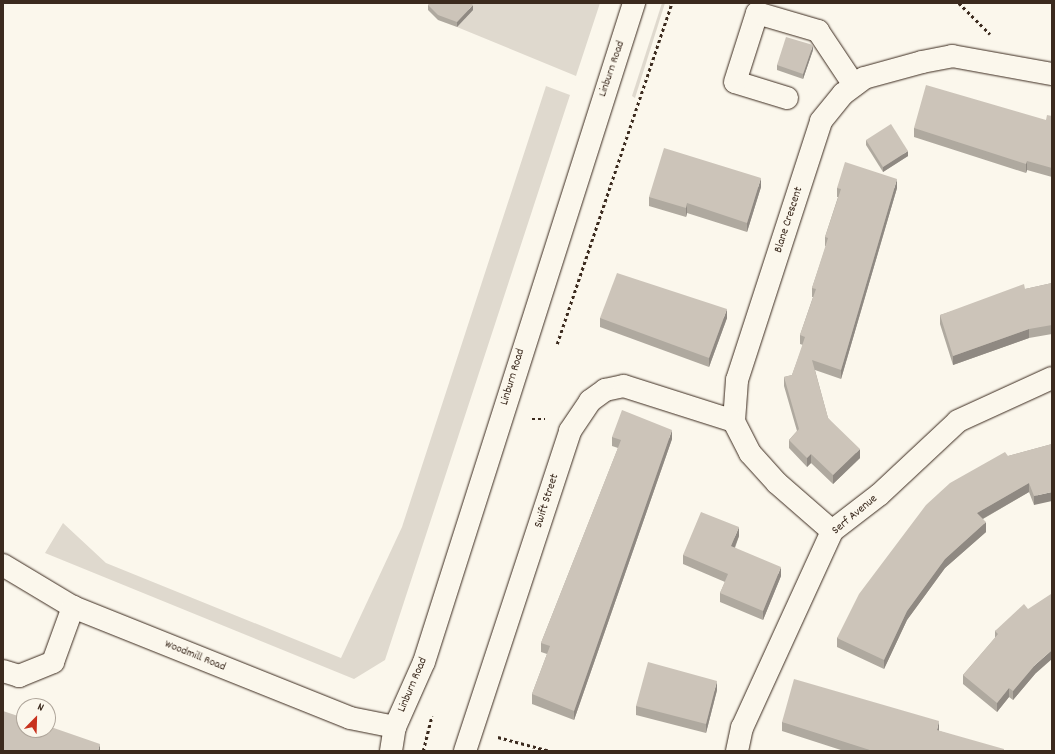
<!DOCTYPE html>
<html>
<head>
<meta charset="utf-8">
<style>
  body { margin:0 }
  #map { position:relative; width:1055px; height:754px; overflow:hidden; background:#fbf7ec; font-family:Dekko,sans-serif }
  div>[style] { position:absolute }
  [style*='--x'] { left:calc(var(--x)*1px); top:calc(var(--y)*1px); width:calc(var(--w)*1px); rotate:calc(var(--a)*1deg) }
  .green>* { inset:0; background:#dfd9ce }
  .path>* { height:2.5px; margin-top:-1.25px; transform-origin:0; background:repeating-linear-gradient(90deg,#3b2a1e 0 3px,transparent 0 6px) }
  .roads { filter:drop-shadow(0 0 1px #3b2a1e) drop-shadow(0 0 1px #3b2a1e) }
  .minor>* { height:22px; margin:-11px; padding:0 11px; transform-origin:11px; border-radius:11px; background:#fbf7ec }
  .wall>* { inset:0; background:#afa99f }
  .shaded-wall>* { inset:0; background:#8f8982 }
  .building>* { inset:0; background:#ccc4b9 }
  span { translate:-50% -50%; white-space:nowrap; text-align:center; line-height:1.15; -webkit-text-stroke:3px #fbf7ec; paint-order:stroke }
  .street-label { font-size:12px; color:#3b2a1e }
  .frame { position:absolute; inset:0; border:4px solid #3b2a1e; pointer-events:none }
  .north { position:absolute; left:16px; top:698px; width:40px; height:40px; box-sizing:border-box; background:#fbf7ec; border:1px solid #aea59a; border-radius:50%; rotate:23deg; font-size:11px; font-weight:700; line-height:16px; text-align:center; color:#3b2a1e }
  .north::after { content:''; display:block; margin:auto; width:14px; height:18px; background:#c8321e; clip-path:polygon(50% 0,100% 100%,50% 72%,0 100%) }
</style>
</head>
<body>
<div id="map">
  <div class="green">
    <div style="clip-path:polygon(466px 3px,600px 3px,576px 76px,457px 27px,473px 10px)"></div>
    <div style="clip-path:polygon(662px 3px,665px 3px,635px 98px,632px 96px)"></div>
    <div style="clip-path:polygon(546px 86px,570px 95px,385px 660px,354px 679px,45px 553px,63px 523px,106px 563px,341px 658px,402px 527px)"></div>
  </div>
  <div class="path">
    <div style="--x:959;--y:3;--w:44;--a:45"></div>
    <div style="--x:557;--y:344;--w:360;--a:-71.4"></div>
    <div style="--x:532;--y:419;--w:13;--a:0"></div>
    <div style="--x:498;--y:737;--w:54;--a:15.1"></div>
    <div style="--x:423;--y:751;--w:36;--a:-76"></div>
  </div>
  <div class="roads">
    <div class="minor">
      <div style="--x:787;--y:98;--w:54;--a:-162.9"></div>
      <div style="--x:735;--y:82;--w:72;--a:-72.3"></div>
      <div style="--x:757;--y:13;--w:64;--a:16.4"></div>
      <div style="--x:818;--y:31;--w:65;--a:56.3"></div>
      <div style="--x:832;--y:531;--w:73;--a:-138.9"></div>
      <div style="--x:777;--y:483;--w:40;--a:-132"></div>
      <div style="--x:750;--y:453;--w:36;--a:-117"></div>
      <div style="--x:734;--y:421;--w:41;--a:-85.8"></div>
      <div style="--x:737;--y:380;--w:272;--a:-72"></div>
      <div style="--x:821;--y:121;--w:35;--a:-51"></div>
      <div style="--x:843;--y:94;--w:26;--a:-37"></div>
      <div style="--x:864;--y:78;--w:60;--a:-15.4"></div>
      <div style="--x:922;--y:62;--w:31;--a:-11"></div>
      <div style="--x:952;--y:56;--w:102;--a:10.2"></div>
      <div style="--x:3;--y:565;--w:82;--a:31"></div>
      <div style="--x:73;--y:607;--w:298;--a:21.8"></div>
      <div style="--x:350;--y:718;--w:46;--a:11.3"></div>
      <div style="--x:3;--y:671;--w:17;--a:17"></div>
      <div style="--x:19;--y:676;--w:37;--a:-22"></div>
      <div style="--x:53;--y:662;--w:59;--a:-70"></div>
      <div style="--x:391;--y:751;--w:24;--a:-81"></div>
      <div style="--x:395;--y:727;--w:71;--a:-66"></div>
      <div style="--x:424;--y:662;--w:692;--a:-72.32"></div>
      <div style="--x:465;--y:751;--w:337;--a:-71.8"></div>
      <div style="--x:570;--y:431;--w:36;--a:-56"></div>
      <div style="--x:590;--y:401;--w:19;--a:-36"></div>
      <div style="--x:605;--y:390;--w:19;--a:-12"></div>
      <div style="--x:624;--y:386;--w:115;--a:17.7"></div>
      <div style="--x:737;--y:751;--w:24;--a:-78"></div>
      <div style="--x:742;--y:728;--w:217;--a:-65.4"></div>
      <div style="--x:832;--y:531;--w:59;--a:-37.5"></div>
      <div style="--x:879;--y:495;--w:108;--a:-43.1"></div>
      <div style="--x:958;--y:421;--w:103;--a:-24.6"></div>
    </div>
  </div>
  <div class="wall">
    <div style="clip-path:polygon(428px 5px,473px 10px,457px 27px,438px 20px,428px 10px)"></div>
    <div style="clip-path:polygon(813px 50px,803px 79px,777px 70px,777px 65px)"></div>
    <div style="clip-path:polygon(1052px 116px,1052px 177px,1027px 170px,1026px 173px,914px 137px,914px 128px,1046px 120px)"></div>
    <div style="clip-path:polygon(866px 140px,908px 156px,883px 172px,866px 145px)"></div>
    <div style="clip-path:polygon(761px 187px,747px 232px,687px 213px,686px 217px,649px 206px,649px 197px)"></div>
    <div style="clip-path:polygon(837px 188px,897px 188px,841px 379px,815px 370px,828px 418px,860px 458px,833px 484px,811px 463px,807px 467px,789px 448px,789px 440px,797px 431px,784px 386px,784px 377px,792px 375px,803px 345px,800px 344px,800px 335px,813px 297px,812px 297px,812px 288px,826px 246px,825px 246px,825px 237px,838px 197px,837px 197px)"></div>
    <div style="clip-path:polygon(1052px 283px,1052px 334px,1029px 338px,953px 365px,940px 324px,940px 315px,1025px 289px)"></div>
    <div style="clip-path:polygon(600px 318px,727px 318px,709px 367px,600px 327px)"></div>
    <div style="clip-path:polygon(612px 437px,672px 439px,574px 720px,532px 704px,532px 694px,547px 654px,541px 652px,541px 643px,618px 448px,612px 446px)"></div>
    <div style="clip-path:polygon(1052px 444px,1034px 505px,1029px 492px,983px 519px,986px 532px,945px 568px,907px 620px,884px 669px,837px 647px,837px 638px,1008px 456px)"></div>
    <div style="clip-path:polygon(739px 536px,735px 548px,781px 576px,763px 620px,720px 602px,720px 593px,725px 582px,683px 564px,683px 555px)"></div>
    <div style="clip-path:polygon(1028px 609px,1035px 674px,1013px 700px,1009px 697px,997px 712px,963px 684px,963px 675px,995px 638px,995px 631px)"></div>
    <div style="clip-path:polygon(717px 690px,706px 733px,636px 715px,636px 706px)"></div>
    <div style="clip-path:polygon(782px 722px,939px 730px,939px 731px,1004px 751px,844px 751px,782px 731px)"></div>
  </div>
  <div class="shaded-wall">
    <div style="clip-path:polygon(473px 5px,473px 10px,457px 27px,457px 22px)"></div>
    <div style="clip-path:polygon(813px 45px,813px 50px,803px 79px,803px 74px)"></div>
    <div style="clip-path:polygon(908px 151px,908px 156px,883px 172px,883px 167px)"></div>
    <div style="clip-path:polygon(1027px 161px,1027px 170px,1026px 173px,1026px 164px)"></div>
    <div style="clip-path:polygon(761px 178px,761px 187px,747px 232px,747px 223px)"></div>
    <div style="clip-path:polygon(897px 179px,897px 188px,841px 379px,841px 370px)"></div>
    <div style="clip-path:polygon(687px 203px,687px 213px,686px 217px,686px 208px)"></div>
    <div style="clip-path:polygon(727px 309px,727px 318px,709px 367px,709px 358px)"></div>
    <div style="clip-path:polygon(1029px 329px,1029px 338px,953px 365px,953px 356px)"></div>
    <div style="clip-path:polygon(672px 430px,672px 439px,574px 720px,574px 711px)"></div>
    <div style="clip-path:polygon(860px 449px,860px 458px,833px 484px,833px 475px)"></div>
    <div style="clip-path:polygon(811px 454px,811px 463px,807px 467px,807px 458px)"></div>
    <div style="clip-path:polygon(1029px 483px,1029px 492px,977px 522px,977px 513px)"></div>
    <div style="clip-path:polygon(1052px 492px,1052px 501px,1034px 505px,1034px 496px)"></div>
    <div style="clip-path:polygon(986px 522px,986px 532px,945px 568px,907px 620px,884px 669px,884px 660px,907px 611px,945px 559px)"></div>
    <div style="clip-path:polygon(739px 527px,739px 536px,731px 556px,731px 546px)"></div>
    <div style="clip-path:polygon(781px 567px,781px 576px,763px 620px,763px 611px)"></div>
    <div style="clip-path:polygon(1052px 650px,1052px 659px,1035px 674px,1013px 700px,1013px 691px,1035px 665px)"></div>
    <div style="clip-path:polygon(717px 681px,717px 690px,706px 733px,706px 724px)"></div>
    <div style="clip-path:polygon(1009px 688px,1009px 697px,997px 712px,997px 703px)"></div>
    <div style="clip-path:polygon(939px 721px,939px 730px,937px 740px,937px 730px)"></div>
    <div style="clip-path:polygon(100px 744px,100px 751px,98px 751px)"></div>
  </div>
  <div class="building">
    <div style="clip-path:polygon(429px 3px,471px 3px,473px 5px,457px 22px,438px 15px,428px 5px)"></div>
    <div style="clip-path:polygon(786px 37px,813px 45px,803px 74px,777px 65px)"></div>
    <div style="clip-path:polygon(926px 85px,1046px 120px,1047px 115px,1052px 116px,1052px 168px,1027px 161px,1026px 164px,914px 128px)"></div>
    <div style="clip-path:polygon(891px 124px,908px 151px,883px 167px,866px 140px)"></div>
    <div style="clip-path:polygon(664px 148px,761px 178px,747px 223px,687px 203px,686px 208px,649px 197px)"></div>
    <div style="clip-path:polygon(845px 162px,897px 179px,841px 370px,812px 360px,828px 418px,860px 449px,833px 475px,811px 454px,807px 458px,789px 440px,799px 429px,784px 377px,792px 375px,805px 337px,800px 335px,816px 289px,812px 288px,828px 238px,825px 237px,841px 189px,837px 188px)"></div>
    <div style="clip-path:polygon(617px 273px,727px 309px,709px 358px,600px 318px)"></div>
    <div style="clip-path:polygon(1052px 283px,1052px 325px,1029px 329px,953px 356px,940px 315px,1024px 284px,1025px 289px)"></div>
    <div style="clip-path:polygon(622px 410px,672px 430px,574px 711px,532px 694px,550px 646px,541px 643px,621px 440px,612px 437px)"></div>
    <div style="clip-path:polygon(1052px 444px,1052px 492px,1034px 496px,1029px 483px,977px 513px,986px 522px,945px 559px,907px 611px,884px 660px,837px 638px,859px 594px,926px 505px,950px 483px,1005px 452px,1008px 456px)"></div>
    <div style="clip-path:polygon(701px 512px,739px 527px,731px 546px,781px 567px,763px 611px,720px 593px,728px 574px,683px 555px)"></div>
    <div style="clip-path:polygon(1051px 594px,1052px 596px,1052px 650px,1035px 665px,1013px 691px,1009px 688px,997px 703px,963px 675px,998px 634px,995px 631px,1024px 604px,1028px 609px)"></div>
    <div style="clip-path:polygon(648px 662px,717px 681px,706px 724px,636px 706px)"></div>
    <div style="clip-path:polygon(794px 679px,939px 721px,937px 730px,1004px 749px,1004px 751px,873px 751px,782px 722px)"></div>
    <div style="clip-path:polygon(3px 711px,24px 718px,24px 730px,48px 730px,48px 726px,100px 744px,98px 751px,3px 751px)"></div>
  </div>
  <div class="street-label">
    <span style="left:612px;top:69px;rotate:-71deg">Linburn Road</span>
    <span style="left:789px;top:220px;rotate:-72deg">Blane Crescent</span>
    <span style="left:513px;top:377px;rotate:-73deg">Linburn Road</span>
    <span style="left:547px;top:501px;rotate:-72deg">Swift Street</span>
    <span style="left:855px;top:515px;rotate:-40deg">Serf Avenue</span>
    <span style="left:195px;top:656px;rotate:22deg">Woodmill Road</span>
    <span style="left:413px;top:685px;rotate:-67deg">Linburn Road</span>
  </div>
  <div class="frame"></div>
  <div class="north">N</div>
</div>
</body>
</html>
